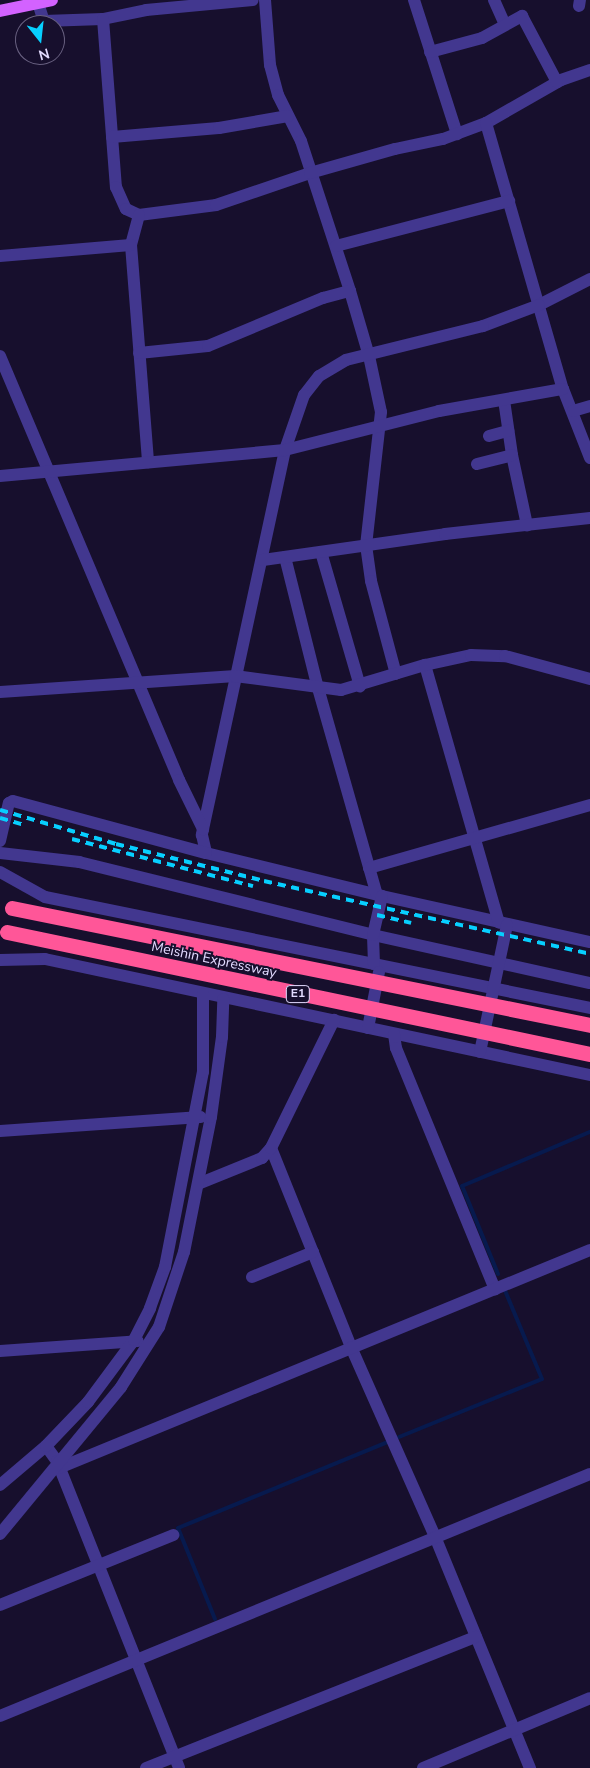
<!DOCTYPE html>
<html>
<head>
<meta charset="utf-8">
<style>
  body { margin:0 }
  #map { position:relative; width:590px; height:1768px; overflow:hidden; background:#170f2d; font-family:"Nunito Sans",sans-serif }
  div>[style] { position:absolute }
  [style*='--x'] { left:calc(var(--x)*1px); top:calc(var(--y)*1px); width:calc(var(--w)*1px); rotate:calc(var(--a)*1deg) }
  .stream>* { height:4px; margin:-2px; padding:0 2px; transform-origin:2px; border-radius:2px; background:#071a4e }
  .minor>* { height:12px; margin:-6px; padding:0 6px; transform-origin:6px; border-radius:6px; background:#42378f }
  .major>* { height:12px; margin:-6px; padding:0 6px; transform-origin:6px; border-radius:6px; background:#d362ff }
  .rail>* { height:4px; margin-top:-2px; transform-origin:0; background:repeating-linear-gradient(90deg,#07cfff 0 8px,transparent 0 14px) }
  .highway-bridge>* { height:15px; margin:-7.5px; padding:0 7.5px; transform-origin:7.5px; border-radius:7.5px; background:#ff5698 }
  span { translate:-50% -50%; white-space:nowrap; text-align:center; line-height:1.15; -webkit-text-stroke:4px #170f2d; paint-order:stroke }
  .shield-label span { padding:1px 4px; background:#170f2d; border:1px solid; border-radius:4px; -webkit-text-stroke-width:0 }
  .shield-label { font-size:12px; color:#e3dbff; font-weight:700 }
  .street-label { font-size:14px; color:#e3dbff }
  .north { position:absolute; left:15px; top:15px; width:50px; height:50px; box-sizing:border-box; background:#170f2d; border:1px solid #696181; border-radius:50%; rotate:164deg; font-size:14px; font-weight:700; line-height:20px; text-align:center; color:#e3dbff }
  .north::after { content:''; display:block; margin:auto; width:18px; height:22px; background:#07cfff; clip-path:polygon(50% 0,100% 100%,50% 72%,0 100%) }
</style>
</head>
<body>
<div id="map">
  <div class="stream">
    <div style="--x:498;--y:1274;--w:95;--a:-112.2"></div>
    <div style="--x:462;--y:1186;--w:139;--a:-22.9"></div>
    <div style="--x:399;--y:1437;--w:154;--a:-22.1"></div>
    <div style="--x:542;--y:1379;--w:99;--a:-112.7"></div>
    <div style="--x:215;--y:1619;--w:98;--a:-112.1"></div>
    <div style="--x:178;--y:1528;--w:227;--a:-22.3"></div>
  </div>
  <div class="minor">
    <div style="--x:265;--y:0;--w:65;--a:85.6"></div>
    <div style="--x:270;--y:65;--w:31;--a:75"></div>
    <div style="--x:278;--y:95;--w:51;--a:63.4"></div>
    <div style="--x:301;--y:141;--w:158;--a:71.9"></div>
    <div style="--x:350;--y:291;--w:68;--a:73.7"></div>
    <div style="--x:369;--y:356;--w:57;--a:77.9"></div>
    <div style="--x:381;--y:412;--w:134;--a:96.4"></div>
    <div style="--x:366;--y:545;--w:36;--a:82"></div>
    <div style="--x:371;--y:581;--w:96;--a:75"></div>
    <div style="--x:414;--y:0;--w:141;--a:72.2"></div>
    <div style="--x:494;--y:0;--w:27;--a:66"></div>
    <div style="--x:38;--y:3;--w:19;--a:72"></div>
    <div style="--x:44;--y:21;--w:59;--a:-1.9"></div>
    <div style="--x:103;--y:19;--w:44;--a:-11.8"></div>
    <div style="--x:146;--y:10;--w:107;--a:-5.3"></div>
    <div style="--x:579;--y:6;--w:6;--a:-81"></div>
    <div style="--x:103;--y:19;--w:169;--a:85.6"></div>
    <div style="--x:116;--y:187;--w:24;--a:66"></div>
    <div style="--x:126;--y:209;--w:14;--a:25"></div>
    <div style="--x:139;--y:215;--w:78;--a:-7.4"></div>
    <div style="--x:216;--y:205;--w:99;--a:-18.8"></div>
    <div style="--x:310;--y:173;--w:88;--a:-15.8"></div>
    <div style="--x:395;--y:149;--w:49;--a:-11.8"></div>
    <div style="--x:443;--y:139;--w:46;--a:-20.4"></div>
    <div style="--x:486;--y:123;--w:86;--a:-29.8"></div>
    <div style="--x:561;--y:80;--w:31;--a:-19"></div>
    <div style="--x:430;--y:52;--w:54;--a:-15.1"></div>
    <div style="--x:482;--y:38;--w:46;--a:-28.8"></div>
    <div style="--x:522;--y:16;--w:75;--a:62.1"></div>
    <div style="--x:486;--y:123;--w:277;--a:73.9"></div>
    <div style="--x:563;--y:389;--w:74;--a:68.6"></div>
    <div style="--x:112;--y:137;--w:107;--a:-4.8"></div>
    <div style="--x:219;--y:128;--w:70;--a:-9.9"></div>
    <div style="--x:139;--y:215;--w:31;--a:105"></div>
    <div style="--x:131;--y:245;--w:218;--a:85.5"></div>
    <div style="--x:336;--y:246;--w:179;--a:-14.6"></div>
    <div style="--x:0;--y:256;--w:131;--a:-4.8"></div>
    <div style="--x:590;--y:279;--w:57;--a:153"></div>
    <div style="--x:539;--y:305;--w:60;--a:159.4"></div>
    <div style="--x:483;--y:326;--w:141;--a:166.1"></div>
    <div style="--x:346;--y:360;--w:31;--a:149"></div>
    <div style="--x:319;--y:376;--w:24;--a:128"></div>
    <div style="--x:304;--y:395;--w:58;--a:109.1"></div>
    <div style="--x:285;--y:450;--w:394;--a:102.2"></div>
    <div style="--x:202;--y:835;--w:18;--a:77"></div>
    <div style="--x:206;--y:853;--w:181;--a:13.7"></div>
    <div style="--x:382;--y:896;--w:213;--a:12.5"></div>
    <div style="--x:139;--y:353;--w:69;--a:-5.8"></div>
    <div style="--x:208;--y:346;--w:125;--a:-22.7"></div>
    <div style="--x:323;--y:298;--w:28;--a:-15"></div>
    <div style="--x:0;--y:356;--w:460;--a:67.1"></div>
    <div style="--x:179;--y:780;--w:55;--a:63.9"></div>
    <div style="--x:504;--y:400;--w:56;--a:81.7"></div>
    <div style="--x:512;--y:455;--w:72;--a:77.9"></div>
    <div style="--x:573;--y:411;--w:18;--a:-16"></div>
    <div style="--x:489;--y:436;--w:20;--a:-15"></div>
    <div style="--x:477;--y:464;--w:36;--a:-14"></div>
    <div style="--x:0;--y:476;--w:286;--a:-5.2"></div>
    <div style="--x:285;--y:450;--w:159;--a:-14.2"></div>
    <div style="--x:439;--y:411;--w:126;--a:-10.1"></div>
    <div style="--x:321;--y:552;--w:140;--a:73.8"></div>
    <div style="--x:285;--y:557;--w:135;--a:75.9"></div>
    <div style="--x:318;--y:688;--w:215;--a:74.1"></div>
    <div style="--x:263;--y:560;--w:184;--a:-8.1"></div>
    <div style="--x:445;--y:534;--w:146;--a:-6.3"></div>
    <div style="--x:425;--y:665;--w:268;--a:74"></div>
    <div style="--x:0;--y:692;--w:236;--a:-3.9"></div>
    <div style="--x:235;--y:676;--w:107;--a:7.5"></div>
    <div style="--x:341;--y:690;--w:88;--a:-16.6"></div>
    <div style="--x:425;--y:665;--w:47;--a:-12.3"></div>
    <div style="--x:471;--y:655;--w:34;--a:2"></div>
    <div style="--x:505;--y:656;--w:88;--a:15.1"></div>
    <div style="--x:0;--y:841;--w:39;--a:-77"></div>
    <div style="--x:9;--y:803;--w:4;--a:-27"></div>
    <div style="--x:13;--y:801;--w:200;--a:15.1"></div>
    <div style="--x:0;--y:853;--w:80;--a:6.5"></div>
    <div style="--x:79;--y:862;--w:303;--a:13.9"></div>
    <div style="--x:373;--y:935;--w:222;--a:12.5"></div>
    <div style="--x:369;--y:868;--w:230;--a:-15.9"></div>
    <div style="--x:0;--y:872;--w:51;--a:29.1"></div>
    <div style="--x:45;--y:897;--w:556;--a:11.51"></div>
    <div style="--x:0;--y:960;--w:45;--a:-1.3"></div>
    <div style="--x:45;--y:959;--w:557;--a:12.02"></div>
    <div style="--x:374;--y:964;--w:29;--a:-92"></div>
    <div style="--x:373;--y:935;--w:40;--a:-77"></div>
    <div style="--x:368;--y:1028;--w:57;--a:-78.9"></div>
    <div style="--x:394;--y:1034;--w:14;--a:82"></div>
    <div style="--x:396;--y:1048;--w:261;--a:67.7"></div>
    <div style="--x:480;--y:1052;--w:130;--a:-78"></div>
    <div style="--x:0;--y:1131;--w:201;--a:-4"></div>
    <div style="--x:271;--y:1148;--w:214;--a:68.1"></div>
    <div style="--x:351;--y:1347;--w:210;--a:66.1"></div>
    <div style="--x:436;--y:1539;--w:248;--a:67.7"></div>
    <div style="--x:198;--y:1184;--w:69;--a:-22.1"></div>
    <div style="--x:262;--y:1158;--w:13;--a:-48"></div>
    <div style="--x:271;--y:1148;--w:143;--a:-63.8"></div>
    <div style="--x:252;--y:1277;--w:66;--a:-22.3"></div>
    <div style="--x:0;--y:1351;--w:138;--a:-4.1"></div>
    <div style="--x:46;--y:1446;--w:19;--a:54"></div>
    <div style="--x:57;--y:1461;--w:330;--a:68.3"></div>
    <div style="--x:59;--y:1468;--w:574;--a:-22.32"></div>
    <div style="--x:0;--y:1485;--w:60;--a:-40.3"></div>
    <div style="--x:46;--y:1446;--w:61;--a:-46.3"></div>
    <div style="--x:88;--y:1402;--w:77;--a:-53.4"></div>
    <div style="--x:134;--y:1340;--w:36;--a:-63"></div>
    <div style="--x:150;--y:1308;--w:44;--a:-69.9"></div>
    <div style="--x:165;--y:1267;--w:199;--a:-79"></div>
    <div style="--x:203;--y:1072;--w:78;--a:-90"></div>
    <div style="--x:0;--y:1534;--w:190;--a:-50.5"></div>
    <div style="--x:121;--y:1387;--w:71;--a:-57.7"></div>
    <div style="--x:159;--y:1327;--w:79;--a:-71.6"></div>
    <div style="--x:184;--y:1252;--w:138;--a:-78.7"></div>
    <div style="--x:211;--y:1117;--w:81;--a:-82.2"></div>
    <div style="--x:222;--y:1037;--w:38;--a:-88"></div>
    <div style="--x:0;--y:1605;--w:187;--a:-22"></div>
    <div style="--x:0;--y:1716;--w:638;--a:-22.3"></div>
    <div style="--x:146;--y:1768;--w:355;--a:-21.7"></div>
    <div style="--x:423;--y:1768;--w:181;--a:-22.7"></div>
  </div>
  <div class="major">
    <div style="--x:0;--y:11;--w:53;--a:-11.9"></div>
  </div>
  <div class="rail">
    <div style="--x:0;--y:810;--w:121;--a:16.3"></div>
    <div style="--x:116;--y:844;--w:153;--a:14"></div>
    <div style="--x:264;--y:881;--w:334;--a:12.6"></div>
    <div style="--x:0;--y:818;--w:25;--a:16"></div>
    <div style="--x:72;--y:839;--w:187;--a:14.6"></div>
    <div style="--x:377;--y:915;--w:35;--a:13"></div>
  </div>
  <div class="highway-bridge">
    <div style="--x:12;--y:908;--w:590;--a:11.44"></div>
    <div style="--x:7;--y:932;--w:596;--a:11.82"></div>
  </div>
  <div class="shield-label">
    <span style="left:298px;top:994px">E1</span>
  </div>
  <div class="street-label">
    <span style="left:214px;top:960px;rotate:12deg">Meishin Expressway</span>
  </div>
  <div class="north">N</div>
</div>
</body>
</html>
